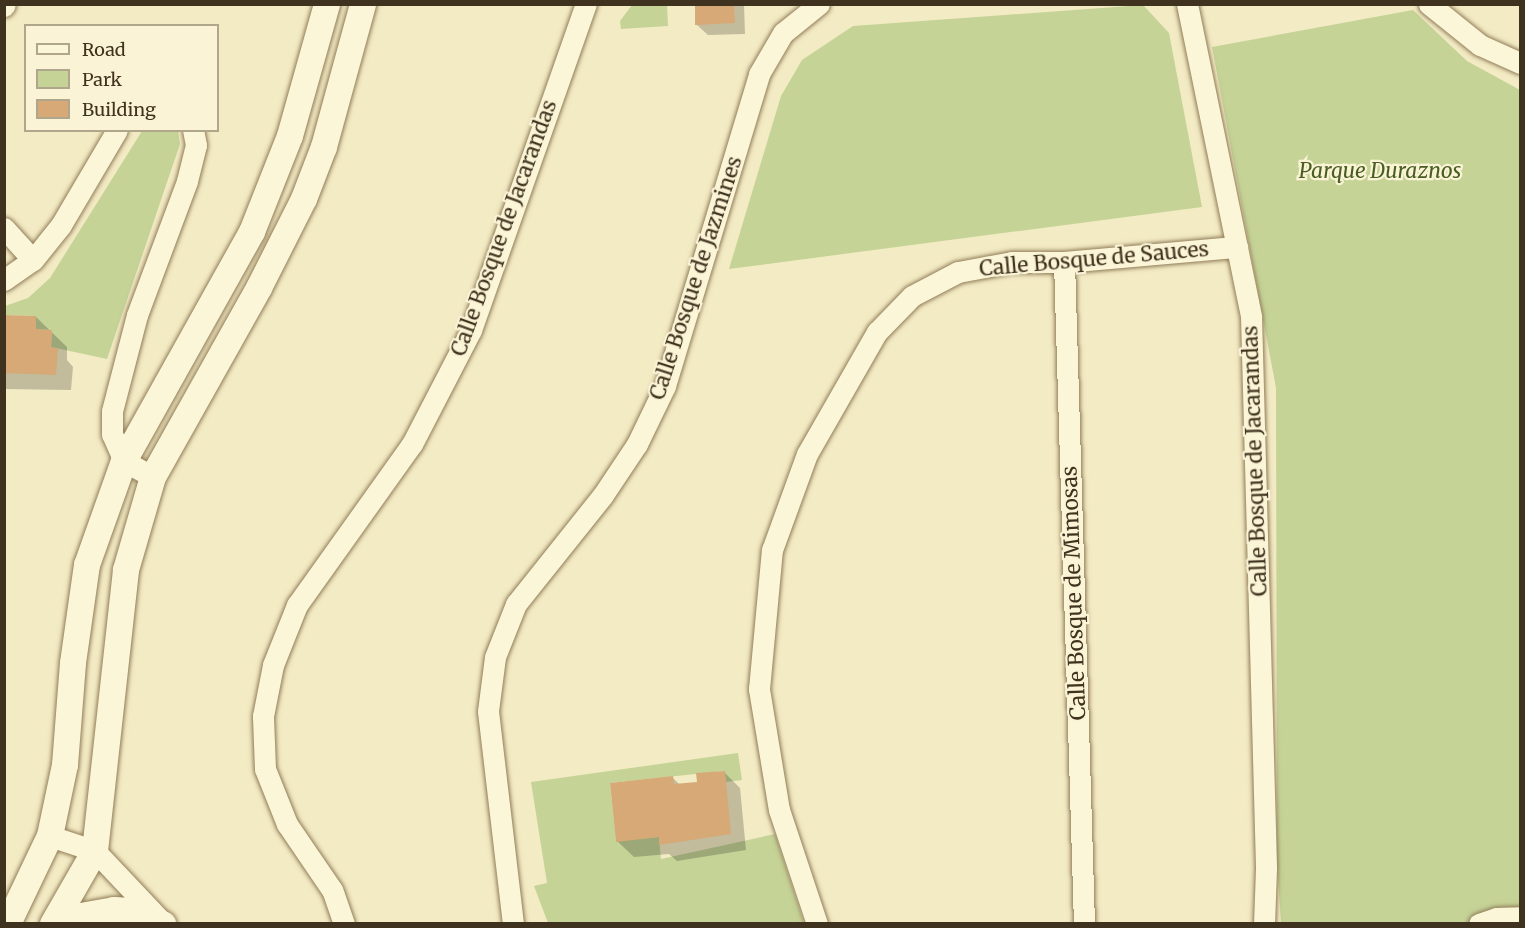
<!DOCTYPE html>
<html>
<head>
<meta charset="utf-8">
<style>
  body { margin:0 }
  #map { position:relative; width:1525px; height:928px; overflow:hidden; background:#f3ebc4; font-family:Merriweather,serif }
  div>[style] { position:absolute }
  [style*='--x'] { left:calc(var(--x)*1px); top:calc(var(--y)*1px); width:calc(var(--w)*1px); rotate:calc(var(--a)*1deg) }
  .green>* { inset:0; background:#c5d397 }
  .shadow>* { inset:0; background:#0003 }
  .building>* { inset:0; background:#d6a976 }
  .roads { filter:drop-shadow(0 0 2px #917d58) drop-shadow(0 0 2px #917d58) }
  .minor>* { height:21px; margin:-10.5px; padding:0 10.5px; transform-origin:10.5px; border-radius:10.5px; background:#fcf6d9 }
  .tertiary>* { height:26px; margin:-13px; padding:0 13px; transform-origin:13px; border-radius:13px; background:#fcf6d9 }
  span { translate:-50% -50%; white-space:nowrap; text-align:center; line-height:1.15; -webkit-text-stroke:4.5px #faf3d5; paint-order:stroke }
  .park-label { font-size:21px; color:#485e22; font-style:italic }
  .street-label { font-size:21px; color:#3f321e }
  .frame { position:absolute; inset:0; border:6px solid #3f321e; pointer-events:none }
  .legend { position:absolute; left:24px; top:24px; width:195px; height:108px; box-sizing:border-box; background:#faf3d5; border:2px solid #afa68c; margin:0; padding:8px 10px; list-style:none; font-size:18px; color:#3f321e }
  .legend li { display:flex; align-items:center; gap:12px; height:30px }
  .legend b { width:30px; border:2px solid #afa68c }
</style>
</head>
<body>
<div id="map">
  <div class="green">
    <div style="clip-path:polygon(632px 5px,667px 5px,668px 26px,621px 29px,620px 21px)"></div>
    <div style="clip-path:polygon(1143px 5px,1169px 33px,1202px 207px,729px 269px,781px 96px,802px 60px,853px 26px)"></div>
    <div style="clip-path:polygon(1413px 10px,1467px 61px,1520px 90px,1520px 923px,1281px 923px,1277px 864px,1276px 388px,1212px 47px)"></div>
    <div style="clip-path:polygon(142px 131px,178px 131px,180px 144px,107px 359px,51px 347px,52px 330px,36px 329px,36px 316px,5px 315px,5px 306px,28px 298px,50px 278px)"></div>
    <div style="clip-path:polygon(738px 753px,742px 780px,726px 782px,724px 771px,610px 783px,616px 841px,659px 837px,661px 859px,775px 834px,804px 923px,548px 923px,534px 886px,547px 883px,531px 782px)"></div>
  </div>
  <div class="shadow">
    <div style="clip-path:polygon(697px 4px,744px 4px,745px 34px,708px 35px,697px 25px)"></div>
    <div style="clip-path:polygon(4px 317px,36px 317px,67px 347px,67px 360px,73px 367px,71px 390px,4px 389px)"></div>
    <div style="clip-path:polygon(724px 772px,740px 788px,746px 850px,677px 861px,669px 854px,634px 857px,617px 841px,672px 777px,680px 785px,698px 783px)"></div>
  </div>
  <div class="building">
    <div style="clip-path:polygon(695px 4px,734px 4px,735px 23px,695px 25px)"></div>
    <div style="clip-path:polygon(4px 315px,36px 316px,36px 329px,52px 330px,51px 347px,58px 349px,56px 375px,4px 373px)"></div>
    <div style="clip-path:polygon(725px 771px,731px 834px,659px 845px,659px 837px,616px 842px,610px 783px,673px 776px,674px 784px,697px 782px,696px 773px)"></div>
  </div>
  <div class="roads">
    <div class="minor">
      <div style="--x:1187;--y:4;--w:318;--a:78.4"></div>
      <div style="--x:1251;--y:316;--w:552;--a:88.44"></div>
      <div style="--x:1266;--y:868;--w:56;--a:92"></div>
      <div style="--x:1429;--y:4;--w:65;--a:38.8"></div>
      <div style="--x:1480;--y:45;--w:44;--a:24.2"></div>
      <div style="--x:4;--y:6;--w:2;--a:-63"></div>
      <div style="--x:4;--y:228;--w:43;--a:47.8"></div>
      <div style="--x:1064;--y:262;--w:662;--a:88.27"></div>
      <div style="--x:4;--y:280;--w:35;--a:-35"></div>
      <div style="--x:33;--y:260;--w:45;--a:-51.3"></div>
      <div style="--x:61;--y:225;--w:110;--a:-59.5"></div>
      <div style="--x:153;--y:477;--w:33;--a:-151"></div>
      <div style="--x:124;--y:461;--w:30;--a:-114"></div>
      <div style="--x:112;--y:434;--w:23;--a:-90"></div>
      <div style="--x:112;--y:411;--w:99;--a:-75.4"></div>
      <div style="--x:137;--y:315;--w:143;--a:-69.5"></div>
      <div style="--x:187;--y:181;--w:37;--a:-76"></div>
      <div style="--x:196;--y:145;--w:15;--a:-101"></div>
      <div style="--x:50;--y:836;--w:47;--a:18.4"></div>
      <div style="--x:95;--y:851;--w:99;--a:46.6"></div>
      <div style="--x:344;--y:924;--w:36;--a:-109"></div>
      <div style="--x:332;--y:890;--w:80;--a:-124.3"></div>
      <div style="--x:287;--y:824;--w:59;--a:-111.8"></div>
      <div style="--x:265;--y:769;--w:53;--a:-92.2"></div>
      <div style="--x:263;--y:716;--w:52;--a:-78.9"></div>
      <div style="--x:273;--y:665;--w:65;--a:-68.2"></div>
      <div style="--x:297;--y:605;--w:198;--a:-54.5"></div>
      <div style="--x:412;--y:444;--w:128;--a:-62.6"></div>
      <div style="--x:471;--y:330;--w:346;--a:-70.6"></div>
      <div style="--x:513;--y:924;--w:214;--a:-96.7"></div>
      <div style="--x:488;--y:711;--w:54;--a:-82.6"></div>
      <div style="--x:495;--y:657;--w:57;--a:-68.4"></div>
      <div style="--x:516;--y:604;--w:139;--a:-51.4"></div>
      <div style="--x:603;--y:495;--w:61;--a:-56.3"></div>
      <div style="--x:637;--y:444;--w:64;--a:-64.2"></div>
      <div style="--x:665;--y:386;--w:326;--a:-73.2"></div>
      <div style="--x:759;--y:74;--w:48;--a:-59.7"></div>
      <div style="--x:783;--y:33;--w:46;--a:-38.9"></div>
      <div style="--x:817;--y:924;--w:120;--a:-108.4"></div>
      <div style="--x:779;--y:810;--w:123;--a:-99.4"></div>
      <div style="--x:759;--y:689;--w:140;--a:-84.7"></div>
      <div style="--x:772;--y:550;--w:102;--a:-70"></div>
      <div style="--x:807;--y:454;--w:141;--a:-60.2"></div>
      <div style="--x:877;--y:332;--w:50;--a:-45.8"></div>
      <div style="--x:912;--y:296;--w:52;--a:-27.6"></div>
      <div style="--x:958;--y:272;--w:55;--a:-10.5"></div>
      <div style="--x:1012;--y:262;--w:52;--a:0"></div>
      <div style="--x:1064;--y:262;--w:174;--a:-5"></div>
      <div style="--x:1479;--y:924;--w:18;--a:-19"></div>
      <div style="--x:1496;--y:918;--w:24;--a:-2"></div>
    </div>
    <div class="tertiary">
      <div style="--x:8;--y:924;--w:98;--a:-64.5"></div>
      <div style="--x:50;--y:836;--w:73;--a:-78.1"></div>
      <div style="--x:65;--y:765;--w:102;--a:-85.5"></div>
      <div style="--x:73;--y:663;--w:99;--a:-81.9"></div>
      <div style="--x:87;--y:565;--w:110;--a:-70.4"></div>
      <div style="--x:124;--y:461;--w:262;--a:-60.8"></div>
      <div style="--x:252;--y:232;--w:103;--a:-68.4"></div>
      <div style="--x:290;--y:136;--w:137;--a:-74.3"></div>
      <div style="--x:53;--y:924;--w:84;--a:-60.1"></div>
      <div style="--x:95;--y:851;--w:283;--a:-83.7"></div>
      <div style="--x:126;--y:570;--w:97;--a:-73.8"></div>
      <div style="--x:153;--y:477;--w:217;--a:-60.7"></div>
      <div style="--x:259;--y:288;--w:100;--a:-63.2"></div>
      <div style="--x:304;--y:199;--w:56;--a:-69"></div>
      <div style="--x:324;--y:147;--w:148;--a:-74.7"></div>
      <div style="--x:66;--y:924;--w:17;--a:-28"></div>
      <div style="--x:81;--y:916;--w:34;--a:-10"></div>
      <div style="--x:114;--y:910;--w:18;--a:3"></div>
      <div style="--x:132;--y:911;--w:34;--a:23"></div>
    </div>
  </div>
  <div class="park-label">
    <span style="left:1380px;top:171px">Parque Duraznos</span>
  </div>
  <div class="street-label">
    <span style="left:504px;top:228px;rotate:-70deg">Calle Bosque de Jacarandas</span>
    <span style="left:1094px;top:259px;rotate:-5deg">Calle Bosque de Sauces</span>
    <span style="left:696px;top:278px;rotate:-72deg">Calle Bosque de Jazmines</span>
    <span style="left:1255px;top:461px;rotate:-92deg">Calle Bosque de Jacarandas</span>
    <span style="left:1074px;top:593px;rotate:-92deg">Calle Bosque de Mimosas</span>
  </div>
  <div class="frame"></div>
  <ul class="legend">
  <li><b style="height:8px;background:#fcf6d9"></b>Road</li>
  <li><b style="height:16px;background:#c5d397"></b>Park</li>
  <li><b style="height:16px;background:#d6a976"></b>Building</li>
  </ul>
</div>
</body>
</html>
